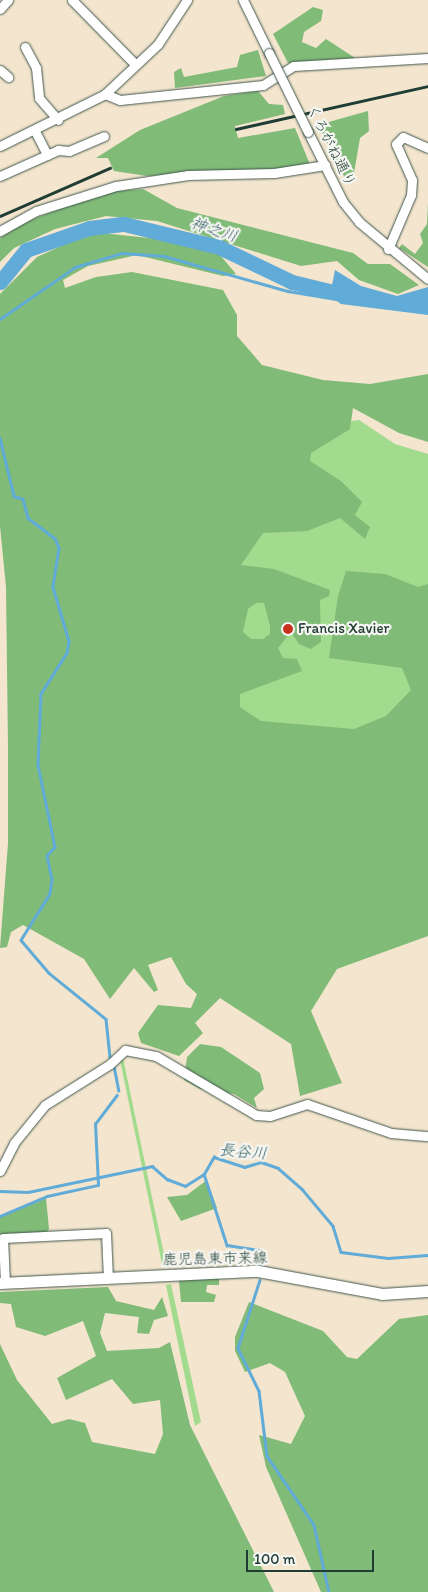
<!DOCTYPE html>
<html>
<head>
<meta charset="utf-8">
<style>
  body { margin:0 }
  #map { position:relative; width:428px; height:1592px; overflow:hidden; background:#f3e5ce; font-family:Itim,"Klee One",sans-serif }
  div>[style] { position:absolute }
  [style*='--x'] { left:calc(var(--x)*1px); top:calc(var(--y)*1px); width:calc(var(--w)*1px); rotate:calc(var(--a)*1deg) }
  .green>* { inset:0; background:#a2db8d }
  .forest>* { inset:0; background:#81bb78 }
  .water>* { inset:0; background:#60abd8 }
  .stream>* { height:2.5px; margin:-1.25px; padding:0 1.25px; transform-origin:1.25px; border-radius:1.25px; background:#60abd8 }
  .river>* { height:15px; margin:-7.5px; padding:0 7.5px; transform-origin:7.5px; border-radius:7.5px; background:#60abd8 }
  .roads { filter:drop-shadow(0 0 1px #3f564b) drop-shadow(0 0 1px #3f564b) }
  .minor>* { height:9px; margin:-4.5px; padding:0 4.5px; transform-origin:4.5px; border-radius:4.5px; background:#fff }
  .major>* { height:11px; margin:-5.5px; padding:0 5.5px; transform-origin:5.5px; border-radius:5.5px; background:#fff }
  .rail>* { height:2.5px; margin:-1.25px; padding:0 1.25px; transform-origin:1.25px; border-radius:1.25px; background:#1f3d34 }
  .bridges { filter:drop-shadow(0 0 1px #3f564b) drop-shadow(0 0 1px #3f564b) }
  .minor-bridge>* { height:9px; margin:-4.5px; padding:0 4.5px; transform-origin:4.5px; border-radius:4.5px; background:#fff }
  .dots>* { width:14px; height:14px; translate:-50% -50%; box-sizing:border-box; border:2px solid #f6f6f2; border-radius:50% }
  span { translate:-50% -50%; white-space:nowrap; text-align:center; line-height:1.15; -webkit-text-stroke:4.5px #f6f6f2; paint-order:stroke }
  .street-label { font-size:15px; color:#1f3d34 }
  .poi-label { font-size:15px; color:#1f3d34 }
  .left { translate:0 -50%; text-align:left }
  .water-label { font-size:16px; color:#325e65; font-style:italic }
  .scale { position:absolute; left:246px; top:1550px; width:128px; height:22px; box-sizing:border-box; border:2px solid #1f3d34; border-top:0; padding-left:6px; font-size:15px; line-height:18px; white-space:nowrap; color:#1f3d34; -webkit-text-stroke:4px #f6f6f2; paint-order:stroke }
</style>
</head>
<body>
<div id="map">
  <div class="green">
    <div style="clip-path:polygon(359px 420px,395px 444px,428px 454px,428px 685px,362px 740px,240px 718px,227px 560px,306px 451px,346px 422px)"></div>
    <div style="clip-path:polygon(123px 1058px,166px 1264px,162px 1264px,120px 1060px)"></div>
    <div style="clip-path:polygon(171px 1284px,201px 1422px,195px 1426px,166px 1285px)"></div>
  </div>
  <div class="forest">
    <div style="clip-path:polygon(313px 7px,323px 10px,321px 21px,304px 32px,302px 42px,316px 48px,326px 39px,355px 58px,288px 63px,273px 34px)"></div>
    <div style="clip-path:polygon(258px 50px,266px 76px,175px 88px,174px 72px,181px 68px,184px 77px,237px 67px,240px 55px)"></div>
    <div style="clip-path:polygon(258px 91px,269px 104px,283px 105px,285px 114px,235px 126px,238px 138px,295px 128px,311px 167px,147px 176px,114px 171px,108px 158px,96px 158px,140px 130px,224px 96px)"></div>
    <div style="clip-path:polygon(368px 111px,369px 131px,360px 138px,354px 173px,346px 180px,318px 125px)"></div>
    <div style="clip-path:polygon(143px 189px,177px 208px,353px 253px,368px 264px,390px 264px,419px 285px,398px 294px,359px 280px,337px 261px,301px 266px,157px 221px,106px 216px,55px 229px,14px 248px,0 262px,0 238px,25px 222px,105px 192px)"></div>
    <div style="clip-path:polygon(428px 203px,428px 267px,399px 248px,402px 244px,415px 254px,423px 243px,420px 234px,427px 224px)"></div>
    <div style="clip-path:polygon(evenodd,92px 232px,168px 240px,220px 255px,236px 274px,223px 276px,137px 255px,88px 266px,63px 280px,65px 288px,96px 277px,132px 272px,223px 290px,237px 315px,237px 336px,262px 365px,323px 380px,370px 384px,428px 374px,428px 442px,399px 433px,353px 408px,350px 429px,311px 453px,310px 461px,341px 481px,362px 502px,355px 515px,370px 527px,365px 539px,340px 518px,307px 531px,263px 533px,241px 565px,274px 569px,330px 590px,329px 596px,320px 600px,321px 642px,311px 649px,299px 644px,291px 632px,278px 648px,283px 658px,297px 659px,302px 671px,240px 694px,240px 707px,261px 721px,354px 729px,386px 716px,411px 690px,402px 668px,329px 658px,338px 596px,346px 571px,385px 574px,418px 587px,428px 584px,428px 936px,337px 969px,311px 1011px,342px 1083px,300px 1096px,291px 1044px,220px 998px,195px 1023px,203px 1033px,179px 1056px,141px 1043px,138px 1033px,158px 1005px,191px 1008px,197px 994px,186px 984px,171px 957px,148px 965px,158px 990px,154px 992px,134px 968px,110px 999px,84px 959px,23px 925px,11px 932px,7px 947px,0 948px,8px 843px,8px 748px,6px 587px,0 526px,0 294px,37px 257px,92px 232px,256px 603px,264px 603px,270px 626px,270px 634px,263px 639px,251px 639px,243px 632px,248px 609px,256px 603px)"></div>
    <div style="clip-path:polygon(200px 1044px,221px 1047px,260px 1073px,264px 1089px,254px 1098px,257px 1108px,234px 1094px,200px 1089px,184px 1080px,187px 1057px)"></div>
    <div style="clip-path:polygon(207px 1180px,217px 1208px,181px 1221px,167px 1197px,187px 1195px)"></div>
    <div style="clip-path:polygon(46px 1198px,49px 1229px,45px 1234px,0 1234px,0 1217px)"></div>
    <div style="clip-path:polygon(219px 1278px,219px 1285px,207px 1285px,206px 1292px,216px 1295px,214px 1302px,181px 1302px,179px 1281px)"></div>
    <div style="clip-path:polygon(108px 1287px,116px 1301px,154px 1310px,162px 1297px,168px 1316px,154px 1320px,149px 1334px,137px 1333px,139px 1317px,105px 1313px,100px 1333px,107px 1351px,159px 1348px,170px 1342px,190px 1425px,274px 1592px,0 1592px,0 1344px,17px 1380px,52px 1424px,69px 1419px,85px 1423px,92px 1442px,155px 1454px,163px 1434px,160px 1400px,133px 1404px,112px 1379px,66px 1400px,57px 1378px,96px 1356px,83px 1321px,45px 1336px,16px 1327px,11px 1304px,0 1303px,0 1292px)"></div>
    <div style="clip-path:polygon(249px 1302px,323px 1331px,347px 1357px,357px 1359px,399px 1319px,428px 1315px,428px 1592px,321px 1592px,266px 1467px,259px 1435px,291px 1444px,305px 1416px,285px 1372px,270px 1363px,245px 1372px,235px 1351px,235px 1337px)"></div>
  </div>
  <div class="water">
    <div style="clip-path:polygon(335px 270px,361px 286px,397px 296px,428px 287px,428px 315px,341px 304px,330px 296px)"></div>
  </div>
  <div class="stream">
    <div style="--x:0;--y:319;--w:91;--a:-34.7"></div>
    <div style="--x:75;--y:267;--w:49;--a:-16.6"></div>
    <div style="--x:122;--y:253;--w:42;--a:4.1"></div>
    <div style="--x:164;--y:256;--w:129;--a:15.8"></div>
    <div style="--x:288;--y:291;--w:50;--a:9.3"></div>
    <div style="--x:0;--y:438;--w:60;--a:76.4"></div>
    <div style="--x:14;--y:496;--w:9;--a:18"></div>
    <div style="--x:23;--y:499;--w:20;--a:75"></div>
    <div style="--x:28;--y:518;--w:34;--a:37"></div>
    <div style="--x:55;--y:538;--w:11;--a:68"></div>
    <div style="--x:59;--y:548;--w:39;--a:99"></div>
    <div style="--x:53;--y:587;--w:56;--a:73.5"></div>
    <div style="--x:69;--y:641;--w:12;--a:99"></div>
    <div style="--x:67;--y:653;--w:49;--a:122.4"></div>
    <div style="--x:41;--y:694;--w:71;--a:92.4"></div>
    <div style="--x:38;--y:765;--w:84;--a:78.3"></div>
    <div style="--x:55;--y:847;--w:12;--a:132"></div>
    <div style="--x:47;--y:856;--w:24;--a:78"></div>
    <div style="--x:52;--y:879;--w:15;--a:98"></div>
    <div style="--x:50;--y:894;--w:54;--a:122.2"></div>
    <div style="--x:21;--y:940;--w:43;--a:49.7"></div>
    <div style="--x:49;--y:973;--w:73;--a:38.9"></div>
    <div style="--x:106;--y:1019;--w:38;--a:84"></div>
    <div style="--x:114;--y:1066;--w:25;--a:79"></div>
    <div style="--x:204;--y:1174;--w:75;--a:72.1"></div>
    <div style="--x:227;--y:1245;--w:32;--a:9"></div>
    <div style="--x:259;--y:1250;--w:14;--a:82"></div>
    <div style="--x:0;--y:1191;--w:28;--a:2"></div>
    <div style="--x:28;--y:1192;--w:127;--a:-11.8"></div>
    <div style="--x:152;--y:1166;--w:20;--a:41"></div>
    <div style="--x:167;--y:1179;--w:19;--a:21"></div>
    <div style="--x:185;--y:1186;--w:22;--a:-32"></div>
    <div style="--x:204;--y:1174;--w:20;--a:-60"></div>
    <div style="--x:214;--y:1157;--w:32;--a:18"></div>
    <div style="--x:244;--y:1167;--w:18;--a:-16"></div>
    <div style="--x:261;--y:1162;--w:18;--a:19"></div>
    <div style="--x:278;--y:1168;--w:32;--a:41"></div>
    <div style="--x:302;--y:1189;--w:48;--a:50"></div>
    <div style="--x:333;--y:1226;--w:27;--a:73"></div>
    <div style="--x:341;--y:1252;--w:47;--a:7.3"></div>
    <div style="--x:388;--y:1258;--w:40;--a:-4.3"></div>
    <div style="--x:0;--y:1216;--w:51;--a:-23.1"></div>
    <div style="--x:47;--y:1196;--w:52;--a:-12.2"></div>
    <div style="--x:98;--y:1185;--w:61;--a:-92.8"></div>
    <div style="--x:95;--y:1124;--w:36;--a:-53"></div>
    <div style="--x:260;--y:1280;--w:71;--a:107.9"></div>
    <div style="--x:238;--y:1348;--w:48;--a:64"></div>
    <div style="--x:259;--y:1391;--w:65;--a:83"></div>
    <div style="--x:267;--y:1456;--w:83;--a:55.7"></div>
    <div style="--x:314;--y:1525;--w:69;--a:77.4"></div>
  </div>
  <div class="river">
    <div style="--x:0;--y:282;--w:41;--a:-50.9"></div>
    <div style="--x:26;--y:250;--w:67;--a:-19.2"></div>
    <div style="--x:89;--y:228;--w:35;--a:-7"></div>
    <div style="--x:124;--y:224;--w:98;--a:13.6"></div>
    <div style="--x:219;--y:247;--w:81;--a:25.6"></div>
    <div style="--x:292;--y:282;--w:60;--a:13.6"></div>
  </div>
  <div class="roads">
    <div class="minor">
      <div style="--x:72;--y:0;--w:88;--a:45.5"></div>
      <div style="--x:243;--y:0;--w:59;--a:63.9"></div>
      <div style="--x:0;--y:9;--w:12;--a:-48"></div>
      <div style="--x:25;--y:47;--w:24;--a:62"></div>
      <div style="--x:36;--y:68;--w:30;--a:84"></div>
      <div style="--x:39;--y:98;--w:29;--a:49"></div>
      <div style="--x:0;--y:70;--w:11;--a:41"></div>
      <div style="--x:105;--y:94;--w:16;--a:22"></div>
      <div style="--x:120;--y:100;--w:144;--a:-6"></div>
      <div style="--x:263;--y:85;--w:36;--a:-32"></div>
      <div style="--x:294;--y:66;--w:134;--a:-3.4"></div>
      <div style="--x:35;--y:131;--w:27;--a:63"></div>
      <div style="--x:308;--y:132;--w:78;--a:63.4"></div>
      <div style="--x:343;--y:202;--w:26;--a:51"></div>
      <div style="--x:359;--y:222;--w:89;--a:39.6"></div>
      <div style="--x:0;--y:146;--w:117;--a:-26.3"></div>
      <div style="--x:105;--y:94;--w:73;--a:-43.3"></div>
      <div style="--x:158;--y:44;--w:53;--a:-56.6"></div>
      <div style="--x:0;--y:176;--w:64;--a:-24.1"></div>
      <div style="--x:58;--y:150;--w:11;--a:5"></div>
      <div style="--x:69;--y:151;--w:38;--a:-23"></div>
      <div style="--x:0;--y:231;--w:41;--a:-29.1"></div>
      <div style="--x:36;--y:211;--w:84;--a:-17.4"></div>
      <div style="--x:116;--y:186;--w:73;--a:-8.7"></div>
      <div style="--x:188;--y:175;--w:86;--a:-1.3"></div>
      <div style="--x:274;--y:173;--w:52;--a:-8.9"></div>
      <div style="--x:388;--y:249;--w:59;--a:-66.9"></div>
      <div style="--x:411;--y:195;--w:15;--a:-86"></div>
      <div style="--x:412;--y:180;--w:39;--a:-114"></div>
      <div style="--x:396;--y:144;--w:10;--a:-45"></div>
      <div style="--x:403;--y:137;--w:27;--a:24"></div>
      <div style="--x:0;--y:1171;--w:31;--a:-63"></div>
      <div style="--x:14;--y:1143;--w:49;--a:-50.8"></div>
      <div style="--x:45;--y:1105;--w:77;--a:-32.2"></div>
      <div style="--x:110;--y:1064;--w:21;--a:-43"></div>
      <div style="--x:125;--y:1050;--w:32;--a:11"></div>
      <div style="--x:156;--y:1056;--w:116;--a:30.5"></div>
      <div style="--x:256;--y:1115;--w:14;--a:4"></div>
      <div style="--x:270;--y:1116;--w:39;--a:-18"></div>
      <div style="--x:307;--y:1104;--w:89;--a:19"></div>
      <div style="--x:391;--y:1133;--w:37;--a:5"></div>
      <div style="--x:5;--y:1283;--w:45;--a:-92.5"></div>
      <div style="--x:3;--y:1238;--w:103;--a:-2.8"></div>
      <div style="--x:106;--y:1233;--w:45;--a:87.5"></div>
    </div>
    <div class="major">
      <div style="--x:0;--y:1283;--w:258;--a:-2.7"></div>
      <div style="--x:258;--y:1271;--w:126;--a:10.5"></div>
      <div style="--x:382;--y:1294;--w:46;--a:-3.7"></div>
    </div>
  </div>
  <div class="rail">
    <div style="--x:236;--y:129;--w:197;--a:-12.6"></div>
    <div style="--x:0;--y:216;--w:120;--a:-23.6"></div>
  </div>
  <div class="bridges">
    <div class="minor-bridge">
      <div style="--x:269;--y:53;--w:88;--a:63.7"></div>
    </div>
  </div>
  <div class="dots">
    <div style="left:288px;top:629px;background:#c8321e"></div>
  </div>
  <div class="street-label">
    <span style="left:331px;top:146px;rotate:63deg">くろがね通り</span>
    <span style="left:215px;top:1259px;rotate:-1deg">鹿児島東市来線</span>
  </div>
  <div class="poi-label">
    <span class="left" style="left:298px;top:629px">Francis Xavier</span>
  </div>
  <div class="water-label">
    <span style="left:214px;top:230px;rotate:18deg">神之川</span>
    <span style="left:243px;top:1152px;rotate:5deg">長谷川</span>
  </div>
  <div class="scale">100 m</div>
</div>
</body>
</html>
